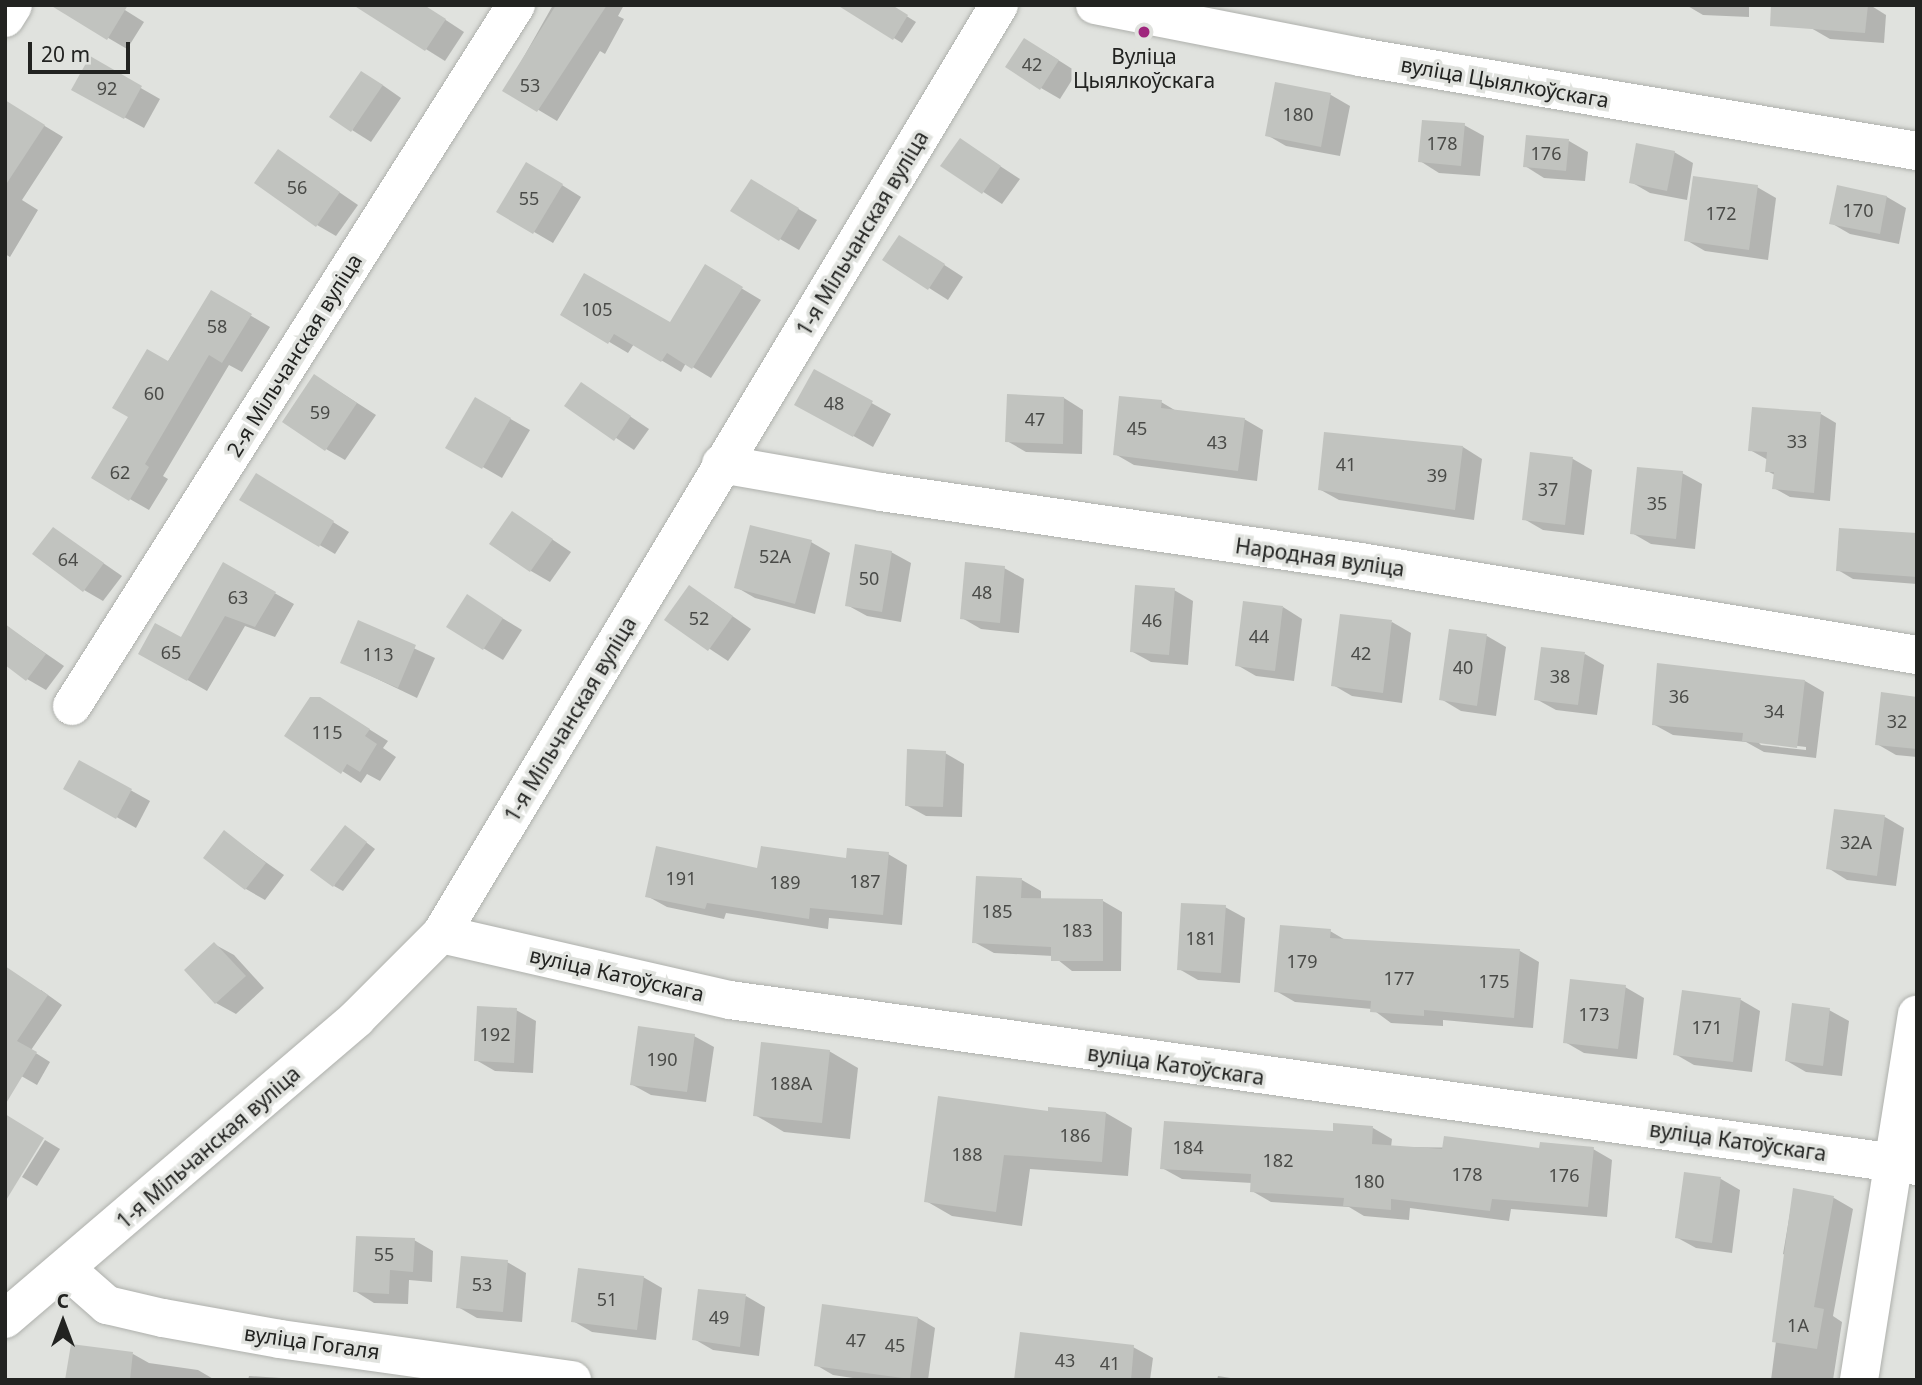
<!DOCTYPE html>
<html>
<head>
<meta charset="utf-8">
<style>
  body { margin:0 }
  #map { position:relative; width:1922px; height:1385px; overflow:hidden; background:#e0e2de; font-family:"Noto Sans",sans-serif }
  div>[style] { position:absolute }
  [style*='--x'] { left:calc(var(--x)*1px); top:calc(var(--y)*1px); width:calc(var(--w)*1px); rotate:calc(var(--a)*1deg) }
  .shadow>* { inset:0; background:#0003 }
  .building>* { inset:0; background:#c1c3bf }
  .roads { filter:drop-shadow(0 0 2px #aeb0ac) drop-shadow(0 0 2px #aeb0ac) }
  .minor>* { height:38px; margin:-19px; padding:0 19px; transform-origin:19px; border-radius:19px; background:#fff }
  .dots>* { width:19px; height:19px; translate:-50% -50%; box-sizing:border-box; border:4px solid #e0e2de; border-radius:50% }
  span { translate:-50% -50%; white-space:nowrap; text-align:center; line-height:1.15; -webkit-text-stroke:7px #e0e2de; paint-order:stroke }
  .number-label { font-size:18px; color:#4a4b48 }
  .number-label span { -webkit-text-stroke-width:0 }
  .poi-label { font-size:21px; color:#222321 }
  .street-label { font-size:21px; color:#222321 }
  .frame { position:absolute; inset:0; border:7px solid #222321; pointer-events:none }
  .north { position:absolute; left:28px; top:1287px; width:70px; height:70px; -webkit-text-stroke:5px #e0e2de; paint-order:stroke; rotate:0deg; font-size:19px; font-weight:700; line-height:28px; text-align:center; color:#222321 }
  .north::after { content:''; display:block; margin:auto; width:24px; height:32px; background:#222321; clip-path:polygon(50% 0,100% 100%,50% 72%,0 100%) }
  .scale { position:absolute; left:28px; top:42px; width:102px; height:32px; box-sizing:border-box; border:4px solid #222321; border-top:0; padding-left:9px; font-size:21px; line-height:24px; white-space:nowrap; color:#222321; -webkit-text-stroke:5px #e0e2de; paint-order:stroke }
</style>
</head>
<body>
<div id="map">
  <div class="shadow">
    <div style="clip-path:polygon(117px 5px,144px 22px,127px 49px,59px 9px)"></div>
    <div style="clip-path:polygon(423px 5px,464px 32px,445px 61px,381px 21px)"></div>
    <div style="clip-path:polygon(553px 5px,624px 5px,618px 16px,624px 19px,605px 54px,600px 51px,557px 121px,505px 90px)"></div>
    <div style="clip-path:polygon(889px 5px,916px 22px,902px 43px,858px 16px)"></div>
    <div style="clip-path:polygon(1686px 5px,1749px 5px,1749px 17px,1703px 15px)"></div>
    <div style="clip-path:polygon(1812px 5px,1870px 5px,1886px 15px,1884px 43px,1830px 39px,1811px 28px)"></div>
    <div style="clip-path:polygon(1044px 51px,1077px 72px,1060px 99px,1041px 88px)"></div>
    <div style="clip-path:polygon(90px 59px,160px 99px,144px 128px,73px 89px)"></div>
    <div style="clip-path:polygon(381px 84px,401px 98px,371px 142px,352px 130px)"></div>
    <div style="clip-path:polygon(1277px 84px,1331px 95px,1350px 106px,1340px 156px,1286px 146px,1267px 135px)"></div>
    <div style="clip-path:polygon(5px 102px,63px 137px,22px 200px,38px 210px,10px 257px,5px 254px)"></div>
    <div style="clip-path:polygon(1464px 125px,1484px 136px,1480px 176px,1439px 173px,1420px 161px)"></div>
    <div style="clip-path:polygon(960px 140px,1020px 179px,1002px 204px,943px 166px)"></div>
    <div style="clip-path:polygon(1569px 141px,1588px 152px,1585px 181px,1544px 178px,1525px 166px)"></div>
    <div style="clip-path:polygon(279px 151px,358px 205px,336px 236px,317px 225px)"></div>
    <div style="clip-path:polygon(1674px 152px,1693px 163px,1687px 200px,1650px 193px,1631px 182px)"></div>
    <div style="clip-path:polygon(546px 175px,581px 197px,553px 243px,498px 211px)"></div>
    <div style="clip-path:polygon(1757px 187px,1776px 198px,1768px 260px,1705px 251px,1686px 240px)"></div>
    <div style="clip-path:polygon(1839px 187px,1887px 197px,1906px 208px,1899px 244px,1850px 234px,1831px 223px)"></div>
    <div style="clip-path:polygon(770px 192px,817px 220px,799px 250px,780px 239px)"></div>
    <div style="clip-path:polygon(918px 248px,963px 277px,948px 300px,885px 260px)"></div>
    <div style="clip-path:polygon(706px 267px,761px 300px,711px 378px,686px 363px,681px 372px,634px 344px,628px 353px,562px 314px,670px 324px)"></div>
    <div style="clip-path:polygon(212px 293px,270px 327px,242px 372px,229px 365px,163px 476px,168px 479px,149px 510px,93px 478px)"></div>
    <div style="clip-path:polygon(815px 371px,891px 414px,873px 447px,797px 404px)"></div>
    <div style="clip-path:polygon(582px 384px,649px 429px,634px 450px,567px 405px)"></div>
    <div style="clip-path:polygon(334px 388px,376px 415px,345px 460px,326px 449px)"></div>
    <div style="clip-path:polygon(1064px 398px,1083px 410px,1082px 454px,1026px 452px,1007px 441px)"></div>
    <div style="clip-path:polygon(475px 399px,530px 430px,502px 478px,448px 447px)"></div>
    <div style="clip-path:polygon(1161px 402px,1178px 412px,1244px 419px,1263px 430px,1257px 481px,1134px 465px,1115px 454px)"></div>
    <div style="clip-path:polygon(1821px 414px,1836px 423px,1830px 501px,1790px 497px,1774px 488px,1775px 475px,1767px 471px,1768px 460px,1750px 450px)"></div>
    <div style="clip-path:polygon(1463px 447px,1482px 459px,1474px 520px,1339px 500px,1319px 489px)"></div>
    <div style="clip-path:polygon(1532px 454px,1573px 459px,1592px 470px,1584px 535px,1543px 530px,1524px 519px)"></div>
    <div style="clip-path:polygon(1682px 473px,1702px 484px,1695px 549px,1651px 544px,1632px 533px)"></div>
    <div style="clip-path:polygon(272px 484px,349px 532px,335px 554px,242px 500px)"></div>
    <div style="clip-path:polygon(513px 513px,571px 552px,550px 582px,531px 571px)"></div>
    <div style="clip-path:polygon(54px 529px,122px 576px,103px 601px,84px 590px)"></div>
    <div style="clip-path:polygon(1917px 535px,1917px 584px,1853px 579px,1838px 570px)"></div>
    <div style="clip-path:polygon(811px 542px,830px 553px,815px 614px,755px 598px,736px 587px)"></div>
    <div style="clip-path:polygon(891px 552px,911px 563px,901px 622px,867px 616px,847px 605px)"></div>
    <div style="clip-path:polygon(223px 564px,294px 604px,275px 637px,245px 626px,207px 691px,140px 653px,181px 639px)"></div>
    <div style="clip-path:polygon(1004px 568px,1024px 579px,1019px 633px,981px 629px,962px 618px)"></div>
    <div style="clip-path:polygon(1174px 590px,1193px 601px,1188px 665px,1151px 662px,1131px 651px)"></div>
    <div style="clip-path:polygon(708px 599px,751px 629px,728px 661px,666px 620px)"></div>
    <div style="clip-path:polygon(1283px 607px,1302px 619px,1294px 681px,1256px 676px,1237px 665px)"></div>
    <div style="clip-path:polygon(486px 608px,522px 630px,503px 660px,448px 627px)"></div>
    <div style="clip-path:polygon(1392px 622px,1411px 633px,1402px 703px,1352px 696px,1333px 685px)"></div>
    <div style="clip-path:polygon(359px 623px,435px 658px,417px 698px,342px 662px)"></div>
    <div style="clip-path:polygon(6px 626px,64px 666px,46px 690px,27px 679px)"></div>
    <div style="clip-path:polygon(1451px 631px,1487px 636px,1506px 647px,1496px 716px,1461px 711px,1441px 699px)"></div>
    <div style="clip-path:polygon(1585px 654px,1604px 665px,1597px 715px,1556px 710px,1536px 699px)"></div>
    <div style="clip-path:polygon(evenodd,1805px 681px,1824px 692px,1816px 758px,1764px 752px,1746px 742px,1673px 735px,1653px 724px,1805px 681px,1757px 741px,1806px 747px,1806px 750px,1761px 745px,1757px 741px)"></div>
    <div style="clip-path:polygon(1917px 699px,1917px 757px,1896px 755px,1877px 744px)"></div>
    <div style="clip-path:polygon(340px 711px,388px 741px,383px 748px,396px 757px,380px 781px,367px 774px,361px 783px,287px 736px)"></div>
    <div style="clip-path:polygon(945px 753px,964px 764px,962px 817px,926px 816px,906px 805px)"></div>
    <div style="clip-path:polygon(80px 762px,150px 801px,136px 828px,65px 788px)"></div>
    <div style="clip-path:polygon(1836px 810px,1885px 817px,1904px 828px,1896px 886px,1847px 880px,1828px 868px)"></div>
    <div style="clip-path:polygon(225px 833px,284px 875px,265px 900px,246px 889px)"></div>
    <div style="clip-path:polygon(354px 833px,375px 849px,343px 891px,334px 886px)"></div>
    <div style="clip-path:polygon(888px 854px,907px 865px,902px 925px,829px 918px,828px 929px,726px 913px,724px 919px,667px 907px,647px 896px,759px 870px)"></div>
    <div style="clip-path:polygon(978px 878px,1022px 880px,1041px 891px,1041px 900px,1103px 901px,1122px 912px,1121px 971px,1072px 971px,1053px 956px,994px 953px,974px 942px)"></div>
    <div style="clip-path:polygon(1225px 907px,1245px 918px,1240px 983px,1198px 980px,1179px 969px)"></div>
    <div style="clip-path:polygon(1330px 931px,1347px 941px,1520px 951px,1539px 962px,1533px 1028px,1443px 1020px,1443px 1026px,1391px 1023px,1372px 1009px,1295px 1002px,1276px 991px)"></div>
    <div style="clip-path:polygon(214px 944px,234px 955px,264px 988px,236px 1014px,216px 1003px)"></div>
    <div style="clip-path:polygon(1625px 987px,1644px 998px,1637px 1059px,1584px 1053px,1565px 1042px)"></div>
    <div style="clip-path:polygon(41px 990px,62px 1005px,31px 1050px,50px 1062px,37px 1085px,16px 1073px,5px 1018px)"></div>
    <div style="clip-path:polygon(1683px 992px,1741px 1000px,1760px 1011px,1752px 1072px,1694px 1065px,1675px 1054px)"></div>
    <div style="clip-path:polygon(516px 1010px,536px 1021px,533px 1073px,495px 1071px,476px 1060px)"></div>
    <div style="clip-path:polygon(1829px 1010px,1849px 1021px,1842px 1076px,1806px 1072px,1787px 1061px)"></div>
    <div style="clip-path:polygon(694px 1036px,714px 1047px,706px 1102px,651px 1095px,631px 1084px)"></div>
    <div style="clip-path:polygon(829px 1051px,858px 1068px,850px 1139px,784px 1132px,755px 1115px)"></div>
    <div style="clip-path:polygon(1050px 1108px,1106px 1113px,1132px 1128px,1128px 1176px,1030px 1169px,1022px 1226px,952px 1216px,926px 1201px,1049px 1113px)"></div>
    <div style="clip-path:polygon(1373px 1128px,1392px 1139px,1391px 1147px,1593px 1149px,1612px 1160px,1607px 1217px,1511px 1209px,1509px 1221px,1410px 1208px,1409px 1220px,1364px 1216px,1349px 1207px,1271px 1202px,1252px 1191px,1252px 1183px,1182px 1179px,1162px 1168px)"></div>
    <div style="clip-path:polygon(45px 1140px,60px 1149px,37px 1186px,22px 1177px)"></div>
    <div style="clip-path:polygon(1685px 1174px,1721px 1179px,1740px 1190px,1732px 1253px,1696px 1248px,1676px 1237px)"></div>
    <div style="clip-path:polygon(1794px 1190px,1834px 1198px,1853px 1209px,1833px 1316px,1842px 1322px,1833px 1380px,1771px 1380px,1787px 1256px,1783px 1254px)"></div>
    <div style="clip-path:polygon(414px 1240px,433px 1251px,432px 1282px,409px 1280px,408px 1304px,374px 1303px,355px 1291px)"></div>
    <div style="clip-path:polygon(507px 1262px,526px 1273px,522px 1322px,477px 1318px,458px 1307px)"></div>
    <div style="clip-path:polygon(643px 1277px,662px 1288px,656px 1340px,592px 1332px,573px 1321px)"></div>
    <div style="clip-path:polygon(746px 1296px,765px 1307px,759px 1356px,713px 1350px,694px 1339px)"></div>
    <div style="clip-path:polygon(823px 1306px,918px 1318px,935px 1328px,928px 1380px,866px 1380px,833px 1375px,816px 1365px)"></div>
    <div style="clip-path:polygon(1133px 1347px,1153px 1358px,1150px 1380px,1016px 1380px)"></div>
    <div style="clip-path:polygon(133px 1354px,149px 1363px,198px 1370px,215px 1380px,67px 1380px)"></div>
    <div style="clip-path:polygon(249px 1376px,297px 1379px,298px 1380px,248px 1380px)"></div>
    <div style="clip-path:polygon(1218px 1376px,1243px 1380px,1217px 1380px)"></div>
  </div>
  <div class="building">
    <div style="clip-path:polygon(50px 5px,128px 5px,107px 40px)"></div>
    <div style="clip-path:polygon(353px 5px,424px 5px,446px 19px,425px 51px)"></div>
    <div style="clip-path:polygon(556px 5px,607px 5px,537px 112px,502px 91px)"></div>
    <div style="clip-path:polygon(837px 5px,892px 5px,908px 15px,893px 40px)"></div>
    <div style="clip-path:polygon(1771px 5px,1868px 5px,1865px 33px,1770px 26px)"></div>
    <div style="clip-path:polygon(1024px 38px,1059px 60px,1040px 90px,1005px 67px)"></div>
    <div style="clip-path:polygon(90px 56px,142px 86px,124px 119px,71px 90px)"></div>
    <div style="clip-path:polygon(361px 71px,383px 85px,351px 132px,329px 117px)"></div>
    <div style="clip-path:polygon(1275px 82px,1331px 93px,1321px 147px,1265px 136px)"></div>
    <div style="clip-path:polygon(5px 100px,45px 125px,5px 186px)"></div>
    <div style="clip-path:polygon(1422px 120px,1465px 123px,1461px 166px,1418px 162px)"></div>
    <div style="clip-path:polygon(1526px 135px,1569px 139px,1566px 171px,1523px 167px)"></div>
    <div style="clip-path:polygon(960px 138px,1001px 166px,982px 194px,940px 166px)"></div>
    <div style="clip-path:polygon(1636px 143px,1675px 151px,1667px 191px,1629px 183px)"></div>
    <div style="clip-path:polygon(278px 149px,340px 192px,316px 227px,254px 183px)"></div>
    <div style="clip-path:polygon(526px 162px,563px 184px,533px 234px,496px 212px)"></div>
    <div style="clip-path:polygon(1693px 176px,1758px 185px,1749px 250px,1684px 241px)"></div>
    <div style="clip-path:polygon(751px 179px,799px 208px,779px 241px,730px 211px)"></div>
    <div style="clip-path:polygon(1837px 185px,1887px 196px,1880px 234px,1829px 224px)"></div>
    <div style="clip-path:polygon(899px 235px,945px 264px,928px 290px,882px 260px)"></div>
    <div style="clip-path:polygon(705px 264px,743px 287px,692px 369px,667px 353px,661px 362px,614px 334px,608px 344px,560px 315px,584px 273px,670px 322px)"></div>
    <div style="clip-path:polygon(211px 290px,252px 314px,222px 363px,209px 355px,145px 464px,149px 467px,129px 501px,91px 478px,128px 417px,112px 408px,147px 349px,168px 361px)"></div>
    <div style="clip-path:polygon(814px 369px,873px 401px,853px 437px,794px 405px)"></div>
    <div style="clip-path:polygon(314px 374px,357px 403px,325px 451px,282px 422px)"></div>
    <div style="clip-path:polygon(581px 382px,631px 416px,614px 441px,564px 406px)"></div>
    <div style="clip-path:polygon(1007px 394px,1064px 397px,1063px 444px,1005px 442px)"></div>
    <div style="clip-path:polygon(1119px 396px,1162px 400px,1161px 408px,1245px 418px,1238px 471px,1113px 455px)"></div>
    <div style="clip-path:polygon(475px 397px,511px 418px,482px 469px,445px 448px)"></div>
    <div style="clip-path:polygon(1752px 407px,1821px 412px,1814px 493px,1772px 489px,1774px 472px,1765px 472px,1767px 452px,1748px 451px)"></div>
    <div style="clip-path:polygon(1324px 432px,1463px 446px,1455px 510px,1318px 490px)"></div>
    <div style="clip-path:polygon(1530px 452px,1573px 457px,1565px 525px,1522px 520px)"></div>
    <div style="clip-path:polygon(1637px 467px,1683px 471px,1676px 539px,1630px 534px)"></div>
    <div style="clip-path:polygon(256px 473px,334px 521px,319px 547px,239px 500px)"></div>
    <div style="clip-path:polygon(512px 511px,553px 539px,530px 572px,489px 544px)"></div>
    <div style="clip-path:polygon(750px 525px,812px 540px,795px 604px,734px 588px)"></div>
    <div style="clip-path:polygon(53px 527px,104px 563px,83px 592px,32px 554px)"></div>
    <div style="clip-path:polygon(1839px 528px,1917px 533px,1917px 577px,1836px 571px)"></div>
    <div style="clip-path:polygon(855px 544px,892px 551px,882px 612px,845px 606px)"></div>
    <div style="clip-path:polygon(223px 562px,276px 592px,255px 627px,225px 616px,187px 681px,138px 654px,155px 623px,181px 637px)"></div>
    <div style="clip-path:polygon(965px 562px,1005px 566px,1000px 623px,960px 619px)"></div>
    <div style="clip-path:polygon(689px 585px,733px 616px,708px 651px,664px 620px)"></div>
    <div style="clip-path:polygon(1135px 585px,1175px 588px,1169px 655px,1130px 652px)"></div>
    <div style="clip-path:polygon(467px 594px,503px 618px,483px 650px,446px 627px)"></div>
    <div style="clip-path:polygon(1243px 601px,1283px 606px,1275px 671px,1235px 666px)"></div>
    <div style="clip-path:polygon(1340px 614px,1392px 620px,1383px 693px,1331px 686px)"></div>
    <div style="clip-path:polygon(358px 620px,416px 645px,398px 688px,340px 663px)"></div>
    <div style="clip-path:polygon(5px 624px,46px 654px,26px 681px,5px 665px)"></div>
    <div style="clip-path:polygon(1449px 629px,1487px 634px,1477px 706px,1439px 700px)"></div>
    <div style="clip-path:polygon(1541px 647px,1585px 652px,1578px 705px,1534px 700px)"></div>
    <div style="clip-path:polygon(1657px 663px,1805px 680px,1797px 748px,1742px 741px,1743px 733px,1652px 725px)"></div>
    <div style="clip-path:polygon(1881px 692px,1917px 697px,1917px 749px,1875px 745px)"></div>
    <div style="clip-path:polygon(310px 697px,320px 697px,370px 729px,365px 736px,377px 744px,360px 772px,347px 764px,341px 774px,284px 736px)"></div>
    <div style="clip-path:polygon(907px 749px,946px 751px,943px 807px,905px 806px)"></div>
    <div style="clip-path:polygon(79px 760px,132px 789px,116px 819px,63px 789px)"></div>
    <div style="clip-path:polygon(1834px 809px,1885px 815px,1877px 876px,1826px 869px)"></div>
    <div style="clip-path:polygon(345px 825px,367px 842px,333px 887px,310px 870px)"></div>
    <div style="clip-path:polygon(224px 830px,266px 863px,245px 890px,203px 858px)"></div>
    <div style="clip-path:polygon(656px 846px,757px 868px,761px 846px,846px 858px,847px 848px,889px 852px,883px 915px,810px 908px,809px 919px,707px 903px,705px 909px,645px 897px)"></div>
    <div style="clip-path:polygon(976px 876px,1022px 878px,1021px 898px,1103px 899px,1103px 961px,1051px 961px,1051px 947px,972px 943px)"></div>
    <div style="clip-path:polygon(1181px 903px,1226px 905px,1221px 973px,1177px 970px)"></div>
    <div style="clip-path:polygon(1280px 925px,1331px 929px,1330px 938px,1520px 949px,1514px 1018px,1424px 1010px,1424px 1016px,1370px 1012px,1371px 1001px,1274px 992px)"></div>
    <div style="clip-path:polygon(214px 942px,246px 976px,215px 1004px,184px 970px)"></div>
    <div style="clip-path:polygon(5px 966px,48px 995px,17px 1041px,37px 1052px,5px 1105px)"></div>
    <div style="clip-path:polygon(1570px 979px,1626px 985px,1618px 1049px,1563px 1043px)"></div>
    <div style="clip-path:polygon(1682px 990px,1741px 998px,1733px 1062px,1673px 1055px)"></div>
    <div style="clip-path:polygon(1792px 1003px,1830px 1008px,1823px 1066px,1785px 1061px)"></div>
    <div style="clip-path:polygon(477px 1006px,517px 1008px,514px 1063px,474px 1061px)"></div>
    <div style="clip-path:polygon(638px 1026px,695px 1034px,687px 1092px,630px 1085px)"></div>
    <div style="clip-path:polygon(761px 1042px,830px 1050px,822px 1123px,753px 1116px)"></div>
    <div style="clip-path:polygon(938px 1096px,1048px 1111px,1048px 1107px,1106px 1112px,1102px 1162px,1004px 1155px,996px 1212px,924px 1202px)"></div>
    <div style="clip-path:polygon(5px 1114px,44px 1138px,5px 1202px)"></div>
    <div style="clip-path:polygon(1164px 1121px,1333px 1131px,1333px 1123px,1373px 1126px,1372px 1144px,1442px 1149px,1444px 1136px,1539px 1148px,1540px 1142px,1594px 1147px,1588px 1207px,1492px 1199px,1490px 1211px,1391px 1199px,1391px 1210px,1343px 1206px,1344px 1198px,1250px 1192px,1251px 1174px,1160px 1169px)"></div>
    <div style="clip-path:polygon(1684px 1172px,1721px 1177px,1712px 1243px,1675px 1238px)"></div>
    <div style="clip-path:polygon(1793px 1188px,1834px 1196px,1814px 1307px,1824px 1309px,1817px 1349px,1772px 1342px)"></div>
    <div style="clip-path:polygon(356px 1236px,415px 1238px,413px 1272px,390px 1270px,389px 1294px,353px 1292px)"></div>
    <div style="clip-path:polygon(461px 1256px,508px 1260px,503px 1312px,456px 1308px)"></div>
    <div style="clip-path:polygon(578px 1268px,644px 1276px,637px 1330px,571px 1322px)"></div>
    <div style="clip-path:polygon(698px 1289px,746px 1294px,740px 1347px,692px 1340px)"></div>
    <div style="clip-path:polygon(822px 1304px,918px 1317px,910px 1379px,814px 1366px)"></div>
    <div style="clip-path:polygon(1020px 1332px,1134px 1345px,1131px 1380px,1014px 1380px)"></div>
    <div style="clip-path:polygon(71px 1344px,133px 1352px,130px 1380px,65px 1380px)"></div>
  </div>
  <div class="roads">
    <div class="minor">
      <div style="--x:1095;--y:5;--w:270;--a:11.1"></div>
      <div style="--x:1360;--y:57;--w:565;--a:9.58"></div>
      <div style="--x:5;--y:18;--w:15;--a:-58"></div>
      <div style="--x:721;--y:464;--w:162;--a:9.9"></div>
      <div style="--x:881;--y:492;--w:484;--a:8.3"></div>
      <div style="--x:1360;--y:562;--w:565;--a:9.48"></div>
      <div style="--x:72;--y:706;--w:830;--a:-57.65"></div>
      <div style="--x:441;--y:934;--w:296;--a:12.9"></div>
      <div style="--x:730;--y:1000;--w:1199;--a:7.96"></div>
      <div style="--x:66;--y:1269;--w:55;--a:41.3"></div>
      <div style="--x:107;--y:1305;--w:57;--a:13.1"></div>
      <div style="--x:163;--y:1318;--w:119;--a:10.2"></div>
      <div style="--x:280;--y:1339;--w:295;--a:8"></div>
      <div style="--x:5;--y:1319;--w:463;--a:-40.5"></div>
      <div style="--x:357;--y:1018;--w:119;--a:-45"></div>
      <div style="--x:441;--y:934;--w:1084;--a:-59.01"></div>
      <div style="--x:1859;--y:1380;--w:370;--a:-81"></div>
    </div>
  </div>
  <div class="dots">
    <div style="left:1144px;top:32px;background:#9f267d"></div>
  </div>
  <div class="number-label">
    <span style="left:1032px;top:64px">42</span>
    <span style="left:530px;top:85px">53</span>
    <span style="left:107px;top:88px">92</span>
    <span style="left:1298px;top:114px">180</span>
    <span style="left:1442px;top:143px">178</span>
    <span style="left:1546px;top:153px">176</span>
    <span style="left:297px;top:187px">56</span>
    <span style="left:529px;top:198px">55</span>
    <span style="left:1858px;top:210px">170</span>
    <span style="left:1721px;top:213px">172</span>
    <span style="left:597px;top:309px">105</span>
    <span style="left:217px;top:326px">58</span>
    <span style="left:154px;top:393px">60</span>
    <span style="left:834px;top:403px">48</span>
    <span style="left:320px;top:412px">59</span>
    <span style="left:1035px;top:419px">47</span>
    <span style="left:1137px;top:428px">45</span>
    <span style="left:1797px;top:441px">33</span>
    <span style="left:1217px;top:442px">43</span>
    <span style="left:1346px;top:464px">41</span>
    <span style="left:120px;top:472px">62</span>
    <span style="left:1437px;top:475px">39</span>
    <span style="left:1548px;top:489px">37</span>
    <span style="left:1657px;top:503px">35</span>
    <span style="left:775px;top:556px">52А</span>
    <span style="left:68px;top:559px">64</span>
    <span style="left:869px;top:578px">50</span>
    <span style="left:982px;top:592px">48</span>
    <span style="left:238px;top:597px">63</span>
    <span style="left:699px;top:618px">52</span>
    <span style="left:1152px;top:620px">46</span>
    <span style="left:1259px;top:636px">44</span>
    <span style="left:171px;top:652px">65</span>
    <span style="left:1361px;top:653px">42</span>
    <span style="left:378px;top:654px">113</span>
    <span style="left:1463px;top:667px">40</span>
    <span style="left:1560px;top:676px">38</span>
    <span style="left:1679px;top:696px">36</span>
    <span style="left:1774px;top:711px">34</span>
    <span style="left:1897px;top:721px">32</span>
    <span style="left:327px;top:732px">115</span>
    <span style="left:1856px;top:842px">32А</span>
    <span style="left:681px;top:878px">191</span>
    <span style="left:865px;top:881px">187</span>
    <span style="left:785px;top:882px">189</span>
    <span style="left:997px;top:911px">185</span>
    <span style="left:1077px;top:930px">183</span>
    <span style="left:1201px;top:938px">181</span>
    <span style="left:1302px;top:961px">179</span>
    <span style="left:1399px;top:978px">177</span>
    <span style="left:1494px;top:981px">175</span>
    <span style="left:1594px;top:1014px">173</span>
    <span style="left:1707px;top:1027px">171</span>
    <span style="left:495px;top:1034px">192</span>
    <span style="left:662px;top:1059px">190</span>
    <span style="left:791px;top:1083px">188А</span>
    <span style="left:1075px;top:1135px">186</span>
    <span style="left:1188px;top:1147px">184</span>
    <span style="left:967px;top:1154px">188</span>
    <span style="left:1278px;top:1160px">182</span>
    <span style="left:1467px;top:1174px">178</span>
    <span style="left:1564px;top:1175px">176</span>
    <span style="left:1369px;top:1181px">180</span>
    <span style="left:384px;top:1254px">55</span>
    <span style="left:482px;top:1284px">53</span>
    <span style="left:607px;top:1299px">51</span>
    <span style="left:719px;top:1317px">49</span>
    <span style="left:1798px;top:1325px">1А</span>
    <span style="left:856px;top:1340px">47</span>
    <span style="left:895px;top:1345px">45</span>
    <span style="left:1065px;top:1360px">43</span>
    <span style="left:1110px;top:1363px">41</span>
  </div>
  <div class="poi-label">
    <span style="left:1144px;top:68px">Вуліца<br>Цыялкоўскага</span>
  </div>
  <div class="street-label">
    <span style="left:1505px;top:82px;rotate:10deg">вуліца Цыялкоўскага</span>
    <span style="left:862px;top:233px;rotate:-59deg">1-я Мільчанская вуліца</span>
    <span style="left:294px;top:355px;rotate:-58deg">2-я Мільчанская вуліца</span>
    <span style="left:1320px;top:557px;rotate:8deg">Народная вуліца</span>
    <span style="left:570px;top:719px;rotate:-59deg">1-я Мільчанская вуліца</span>
    <span style="left:617px;top:974px;rotate:13deg">вуліца Катоўскага</span>
    <span style="left:1176px;top:1065px;rotate:8deg">вуліца Катоўскага</span>
    <span style="left:1738px;top:1141px;rotate:8deg">вуліца Катоўскага</span>
    <span style="left:208px;top:1147px;rotate:-41deg">1-я Мільчанская вуліца</span>
    <span style="left:312px;top:1342px;rotate:8deg">вуліца Гогаля</span>
  </div>
  <div class="frame"></div>
  <div class="north">С</div>
  <div class="scale">20 m</div>
</div>
</body>
</html>
